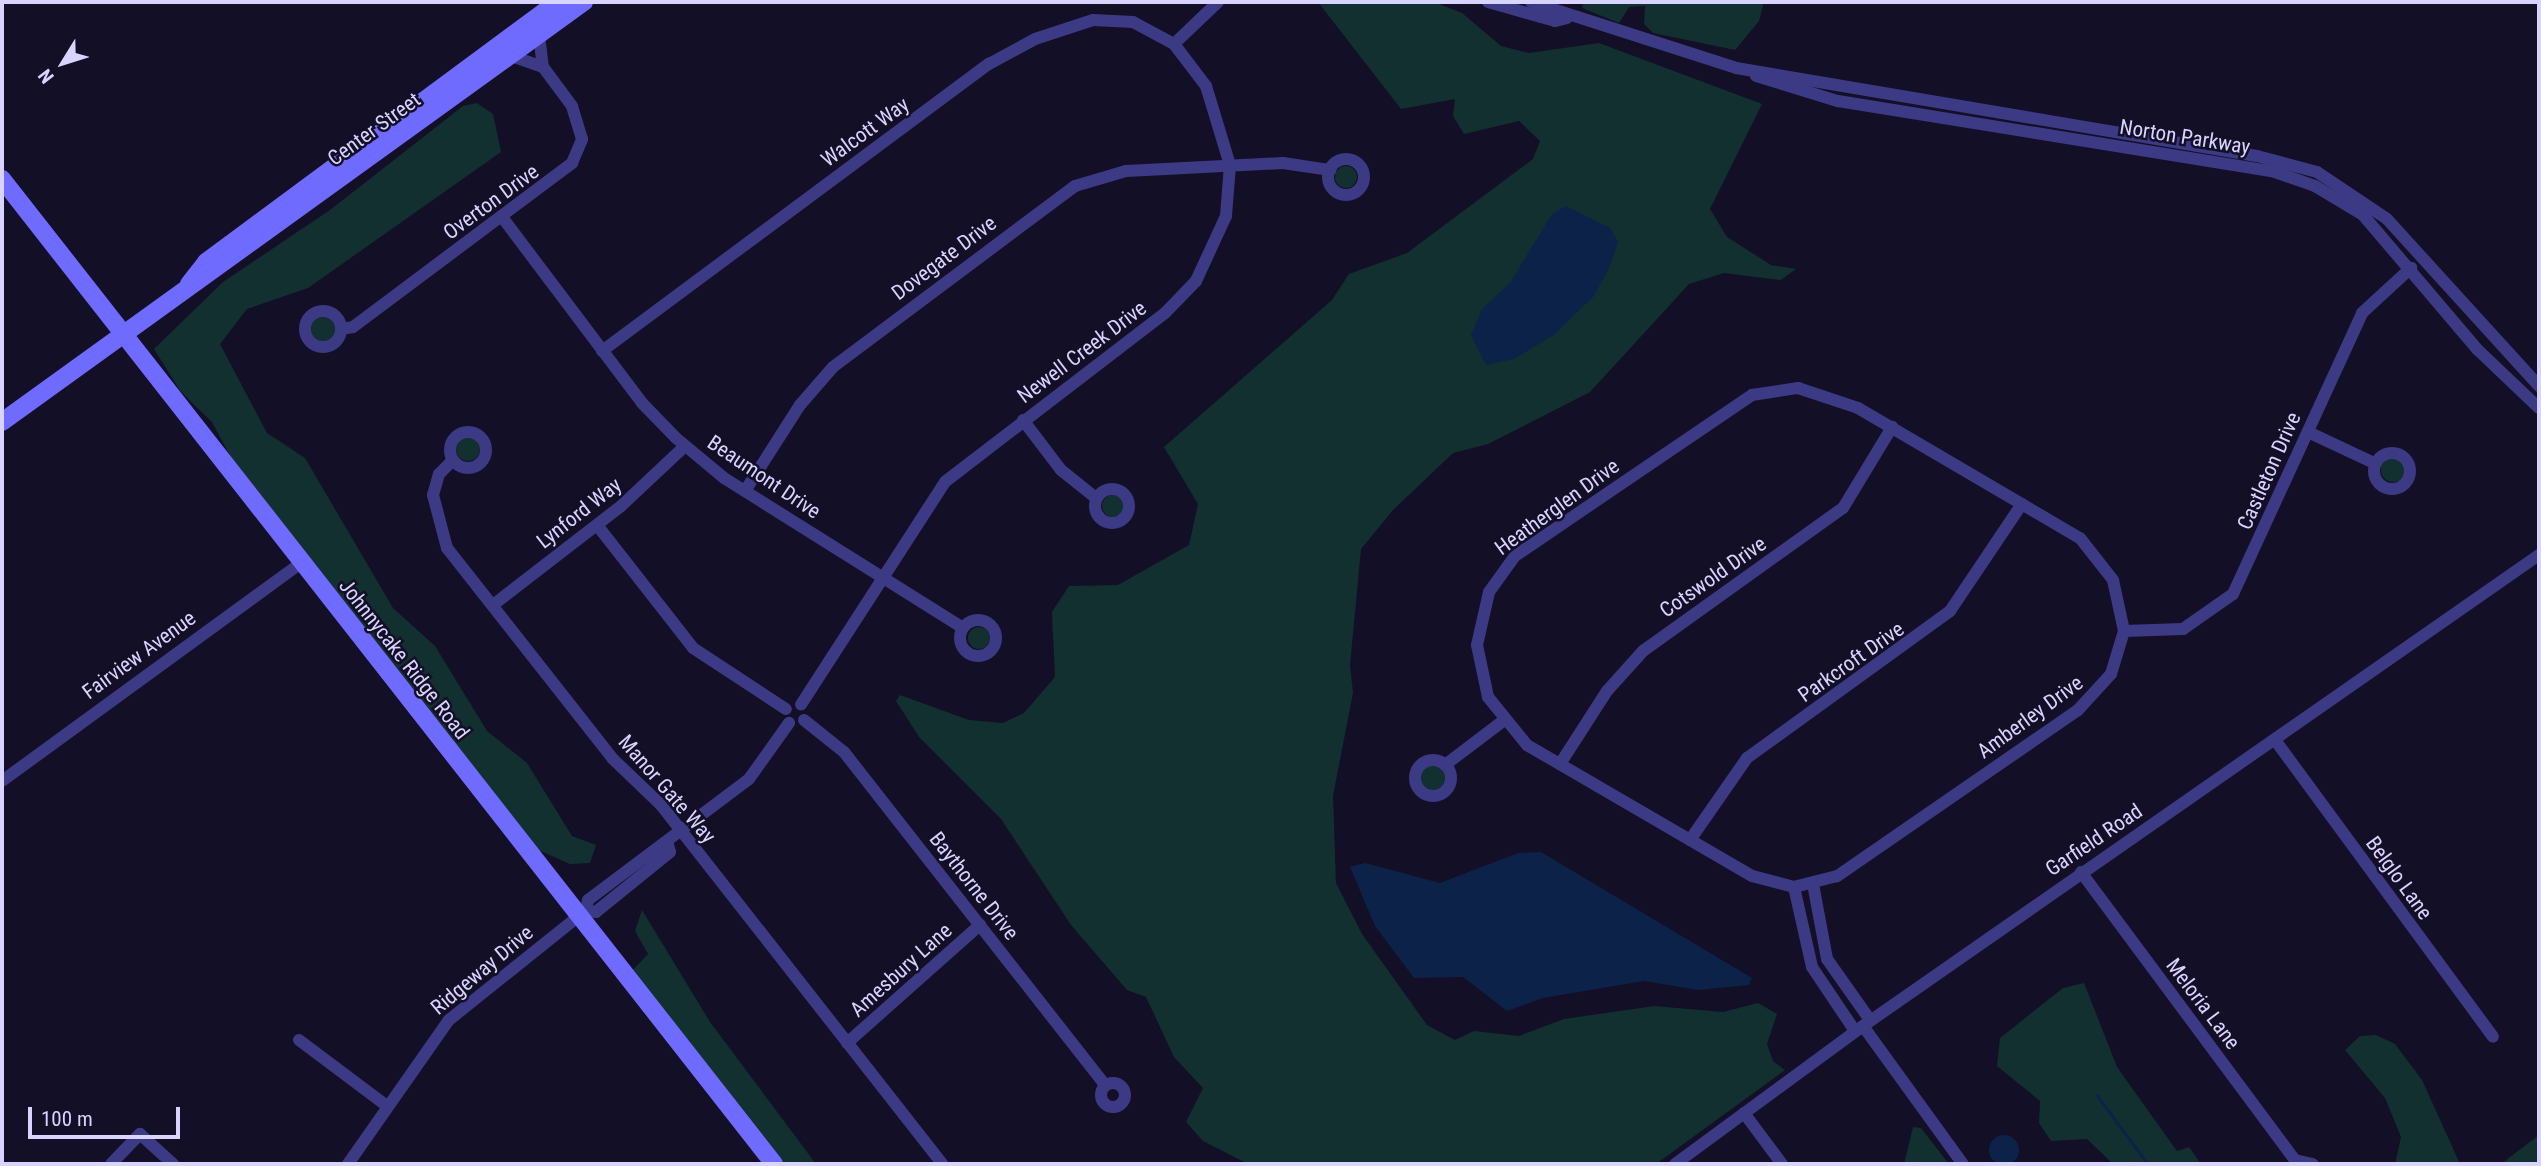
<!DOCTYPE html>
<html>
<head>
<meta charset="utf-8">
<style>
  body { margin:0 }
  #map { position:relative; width:2541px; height:1166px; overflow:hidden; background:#130f26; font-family:"Roboto Condensed",sans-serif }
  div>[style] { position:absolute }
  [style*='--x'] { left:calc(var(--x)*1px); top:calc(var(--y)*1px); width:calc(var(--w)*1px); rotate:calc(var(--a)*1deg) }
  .green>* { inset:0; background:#12302f }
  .round { border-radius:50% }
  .water>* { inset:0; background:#0c2248 }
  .stream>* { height:2.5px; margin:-1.25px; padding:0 1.25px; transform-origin:1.25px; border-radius:1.25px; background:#0c2248 }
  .minor>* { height:12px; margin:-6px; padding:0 6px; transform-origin:6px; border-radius:6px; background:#3d3a85 }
  .minor>.ring { margin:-6px; padding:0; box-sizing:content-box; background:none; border:12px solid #3d3a85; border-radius:50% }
  .secondary>* { height:18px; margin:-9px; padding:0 9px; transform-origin:9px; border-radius:9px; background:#6f6bff }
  span { translate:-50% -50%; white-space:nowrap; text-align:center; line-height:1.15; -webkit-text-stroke:5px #130f26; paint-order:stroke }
  .street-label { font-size:21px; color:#d9d4ff }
  .frame { position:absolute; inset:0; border:4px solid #d9d4ff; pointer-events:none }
  .north { position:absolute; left:28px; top:28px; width:70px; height:70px; -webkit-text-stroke:5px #130f26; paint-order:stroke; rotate:232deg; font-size:19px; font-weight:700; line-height:28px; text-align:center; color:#d9d4ff }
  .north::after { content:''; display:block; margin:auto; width:24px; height:32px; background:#d9d4ff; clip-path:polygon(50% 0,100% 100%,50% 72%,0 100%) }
  .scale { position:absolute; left:28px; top:1107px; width:152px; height:32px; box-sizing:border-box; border:4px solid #d9d4ff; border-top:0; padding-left:9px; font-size:21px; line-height:24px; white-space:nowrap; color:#d9d4ff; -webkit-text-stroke:5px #130f26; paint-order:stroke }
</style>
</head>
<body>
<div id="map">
  <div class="green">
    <div style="clip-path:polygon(1318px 2px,1434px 2px,1462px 13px,1501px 46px,1529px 53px,1599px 43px,1762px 104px,1710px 209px,1727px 237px,1771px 265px,1796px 269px,1781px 280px,1724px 273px,1689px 284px,1590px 392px,1488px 444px,1453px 453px,1393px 510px,1361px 549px,1350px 665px,1353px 693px,1333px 796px,1336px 883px,1362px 934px,1427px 1025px,1455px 1040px,1474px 1031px,1519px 1036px,1564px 1019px,1654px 1006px,1723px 1012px,1758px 1003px,1777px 1014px,1767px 1044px,1773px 1061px,1785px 1070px,1656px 1164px,1248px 1164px,1203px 1141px,1186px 1122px,1203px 1088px,1174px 1057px,1146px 997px,1127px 990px,1071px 925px,1001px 819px,919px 737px,896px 701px,900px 695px,969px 720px,1003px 723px,1024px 713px,1055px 677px,1052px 612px,1069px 586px,1118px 585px,1189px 545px,1198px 504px,1164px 447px,1332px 300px,1349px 274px,1407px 253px,1533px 159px,1540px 141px,1519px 121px,1464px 134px,1453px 116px,1455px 99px,1401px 109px)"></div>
    <div style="clip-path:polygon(1583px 2px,1764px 2px,1759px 21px,1735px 50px,1653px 33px,1644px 24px,1645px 6px,1629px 7px,1619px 23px,1582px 8px)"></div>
    <div style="clip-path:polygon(477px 103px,493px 114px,501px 152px,308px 288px,247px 309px,220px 344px,267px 433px,305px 458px,393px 608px,435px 646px,487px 731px,527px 763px,572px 836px,596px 845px,590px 863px,570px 864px,527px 845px,235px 465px,212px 422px,181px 392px,154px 349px,223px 282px,330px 210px,463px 106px)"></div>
    <div class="round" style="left:1335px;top:166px;width:22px;height:22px"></div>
    <div class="round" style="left:311px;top:317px;width:24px;height:24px"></div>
    <div class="round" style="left:456px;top:437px;width:24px;height:24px"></div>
    <div class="round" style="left:2381px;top:458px;width:24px;height:24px"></div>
    <div class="round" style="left:1102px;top:495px;width:22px;height:22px"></div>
    <div class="round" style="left:968px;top:627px;width:22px;height:22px"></div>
    <div class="round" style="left:1419px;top:765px;width:26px;height:26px"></div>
    <div style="clip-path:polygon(642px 910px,710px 1022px,816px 1164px,782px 1164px,629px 974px,648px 954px,635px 931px)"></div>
    <div style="clip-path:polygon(2084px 983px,2117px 1067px,2177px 1151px,2189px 1147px,2201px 1164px,2113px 1164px,2087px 1139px,2051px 1141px,2039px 1123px,2040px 1101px,1997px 1066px,2000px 1038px,2063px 988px)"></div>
    <div style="clip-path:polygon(2376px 1035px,2395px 1044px,2422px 1080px,2460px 1164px,2395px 1164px,2401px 1137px,2385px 1098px,2345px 1050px,2360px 1036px)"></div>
    <div style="clip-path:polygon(1913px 1127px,1921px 1128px,1949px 1164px,1904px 1164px)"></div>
    <div style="clip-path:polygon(2539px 1135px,2539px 1164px,2501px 1164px)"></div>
  </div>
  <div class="water">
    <div style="clip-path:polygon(1566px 206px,1610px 228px,1618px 242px,1610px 266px,1594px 296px,1555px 334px,1514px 359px,1486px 365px,1471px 335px,1482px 309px,1510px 283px,1552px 214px)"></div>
    <div style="clip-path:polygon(1541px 852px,1752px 978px,1749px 985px,1698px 990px,1644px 981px,1543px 998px,1507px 1011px,1463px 977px,1414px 978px,1375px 926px,1350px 867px,1365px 863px,1440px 883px,1518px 853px)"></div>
    <div class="round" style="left:1989px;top:1135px;width:30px;height:30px"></div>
  </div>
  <div class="stream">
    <div style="--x:2097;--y:1095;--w:86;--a:53.5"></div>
  </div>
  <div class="minor">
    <div style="--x:1488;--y:2;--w:70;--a:15.8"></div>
    <div style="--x:1555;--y:21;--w:12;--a:-14"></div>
    <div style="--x:1531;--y:2;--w:215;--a:17.8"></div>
    <div style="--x:1736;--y:68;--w:528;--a:9.59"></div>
    <div style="--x:2257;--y:156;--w:62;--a:14.9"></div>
    <div style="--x:2317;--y:172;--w:84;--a:33.9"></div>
    <div style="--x:2387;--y:219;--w:226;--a:47.7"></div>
    <div style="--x:539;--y:35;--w:32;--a:83"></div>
    <div style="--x:1174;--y:44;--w:61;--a:-43.7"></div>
    <div style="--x:1756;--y:76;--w:86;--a:17"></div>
    <div style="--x:1838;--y:101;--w:440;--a:9.2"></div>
    <div style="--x:2272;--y:171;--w:46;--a:19.2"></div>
    <div style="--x:2315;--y:186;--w:56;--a:31.1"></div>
    <div style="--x:2363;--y:215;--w:177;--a:49.6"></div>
    <div style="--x:2478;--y:350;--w:84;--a:43.6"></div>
    <div class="ring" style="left:1328px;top:159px;width:24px;height:24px"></div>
    <div style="--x:502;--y:217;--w:233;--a:53"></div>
    <div style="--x:642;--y:403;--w:49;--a:45.8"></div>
    <div style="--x:676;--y:438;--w:62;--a:39.8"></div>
    <div style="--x:724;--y:478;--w:282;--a:32.1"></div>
    <div class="ring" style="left:305px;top:311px;width:24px;height:24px"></div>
    <div style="--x:341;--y:329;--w:12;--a:-9"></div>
    <div style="--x:353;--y:327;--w:274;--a:-36.8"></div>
    <div style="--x:572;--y:163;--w:26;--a:-67"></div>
    <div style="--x:582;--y:139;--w:34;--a:-107"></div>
    <div style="--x:572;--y:106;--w:49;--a:-126.6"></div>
    <div style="--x:543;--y:67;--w:34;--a:-161"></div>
    <div style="--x:602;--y:351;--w:482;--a:-36.6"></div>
    <div style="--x:989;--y:64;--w:52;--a:-28.5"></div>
    <div style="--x:1035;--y:39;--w:61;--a:-18.1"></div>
    <div style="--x:1093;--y:20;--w:40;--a:2.9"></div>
    <div style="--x:1133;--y:22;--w:47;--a:28.2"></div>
    <div style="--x:1174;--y:44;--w:53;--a:52.7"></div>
    <div style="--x:1206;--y:86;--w:83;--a:73.1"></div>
    <div style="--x:1230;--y:165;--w:51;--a:94.5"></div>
    <div style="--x:1226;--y:216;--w:72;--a:114.8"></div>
    <div style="--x:1196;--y:281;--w:45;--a:134.1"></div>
    <div style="--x:1165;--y:313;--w:277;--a:142.5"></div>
    <div style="--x:945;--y:482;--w:265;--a:122.9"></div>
    <div style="--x:1798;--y:388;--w:63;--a:18.4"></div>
    <div style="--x:1858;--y:408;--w:257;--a:30.4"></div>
    <div style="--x:2080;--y:538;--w:53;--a:51.8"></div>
    <div style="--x:2113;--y:580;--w:52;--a:77.8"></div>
    <div style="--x:2124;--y:631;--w:45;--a:106.8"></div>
    <div style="--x:2111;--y:674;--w:49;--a:132.5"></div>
    <div style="--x:2078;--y:710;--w:293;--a:145.4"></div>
    <div style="--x:1837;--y:876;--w:44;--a:165.7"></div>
    <div style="--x:1794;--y:887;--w:43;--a:-165.3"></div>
    <div style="--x:1752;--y:876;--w:260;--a:-149.8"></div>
    <div style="--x:1527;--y:745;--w:62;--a:-129.1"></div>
    <div style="--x:1488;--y:697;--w:53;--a:-101.9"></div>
    <div style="--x:1477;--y:645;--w:54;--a:-77.2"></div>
    <div style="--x:1489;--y:592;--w:44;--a:-54.2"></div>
    <div style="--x:1515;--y:556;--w:287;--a:-34.2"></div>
    <div style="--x:1752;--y:395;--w:47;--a:-8.7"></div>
    <div style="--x:1023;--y:420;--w:63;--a:52.8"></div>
    <div style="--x:1061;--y:470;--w:45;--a:38.7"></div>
    <div class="ring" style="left:450px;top:432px;width:24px;height:24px"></div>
    <div style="--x:2308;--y:432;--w:75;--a:25.2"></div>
    <div class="ring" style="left:2374px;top:453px;width:24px;height:24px"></div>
    <div style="--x:453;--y:460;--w:20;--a:135"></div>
    <div style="--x:439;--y:474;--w:22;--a:106"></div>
    <div style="--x:433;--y:495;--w:55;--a:75.2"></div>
    <div style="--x:447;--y:548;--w:268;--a:51.8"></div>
    <div style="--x:613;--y:759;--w:66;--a:43.8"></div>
    <div style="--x:661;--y:805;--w:456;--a:51.9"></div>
    <div class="ring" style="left:1095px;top:489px;width:22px;height:22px"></div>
    <div style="--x:745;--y:491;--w:102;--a:-57.4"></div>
    <div style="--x:800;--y:405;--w:50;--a:-49"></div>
    <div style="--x:833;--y:367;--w:302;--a:-36.8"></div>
    <div style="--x:1075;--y:186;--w:53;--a:-16.4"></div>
    <div style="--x:1126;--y:171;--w:157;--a:-2.9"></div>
    <div style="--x:1283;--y:163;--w:48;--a:8.5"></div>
    <div style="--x:597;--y:525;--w:156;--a:52"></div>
    <div style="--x:693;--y:648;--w:111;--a:33.3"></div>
    <div style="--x:493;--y:605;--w:162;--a:-37.7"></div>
    <div style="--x:621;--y:506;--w:88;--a:-43.2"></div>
    <div class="ring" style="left:960px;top:620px;width:24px;height:24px"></div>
    <div style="--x:2124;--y:631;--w:59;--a:-1.9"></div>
    <div style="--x:2183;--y:629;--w:61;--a:-35"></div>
    <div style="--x:2233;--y:594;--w:309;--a:-65.3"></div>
    <div style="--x:2362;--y:313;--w:67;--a:-42.6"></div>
    <div style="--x:804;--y:720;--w:51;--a:38.7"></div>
    <div style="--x:844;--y:752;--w:423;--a:51.9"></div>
    <div style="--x:2275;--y:740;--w:368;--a:53.7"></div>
    <div class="ring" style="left:1415px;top:760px;width:24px;height:24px"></div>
    <div style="--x:1560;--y:764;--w:87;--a:-57.2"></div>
    <div style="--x:1607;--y:691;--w:54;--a:-48"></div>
    <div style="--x:1643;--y:651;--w:246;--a:-35.6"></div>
    <div style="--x:1843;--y:508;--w:95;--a:-58.8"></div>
    <div style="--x:1445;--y:765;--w:73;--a:-37.2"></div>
    <div style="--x:2;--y:781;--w:370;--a:-36.1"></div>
    <div style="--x:1690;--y:840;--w:100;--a:-55.2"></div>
    <div style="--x:1747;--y:758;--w:251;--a:-35.9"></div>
    <div style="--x:1950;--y:611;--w:129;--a:-56.1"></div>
    <div style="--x:668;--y:845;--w:7;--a:74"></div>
    <div style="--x:670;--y:852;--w:95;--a:141"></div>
    <div style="--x:596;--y:912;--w:10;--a:-174"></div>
    <div style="--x:586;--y:911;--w:11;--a:-80"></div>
    <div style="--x:588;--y:900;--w:201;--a:-36.9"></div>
    <div style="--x:749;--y:779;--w:69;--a:-54.5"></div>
    <div style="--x:2081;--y:872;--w:359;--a:53.4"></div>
    <div style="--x:2295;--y:1160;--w:18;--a:13"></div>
    <div style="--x:1813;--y:884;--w:76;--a:79.4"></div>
    <div style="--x:1827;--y:959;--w:75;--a:54.8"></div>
    <div style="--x:1794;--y:887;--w:82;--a:77.3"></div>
    <div style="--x:1812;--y:967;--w:77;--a:56.1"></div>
    <div style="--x:1863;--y:1026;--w:170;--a:54.1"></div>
    <div style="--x:299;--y:1040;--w:110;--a:36.9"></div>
    <div style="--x:847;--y:1043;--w:178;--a:-41.6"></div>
    <div class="ring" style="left:1101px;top:1083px;width:12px;height:12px"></div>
    <div style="--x:1744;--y:1113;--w:64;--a:53.3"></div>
    <div style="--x:111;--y:1164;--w:42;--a:-46"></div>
    <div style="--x:140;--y:1134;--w:45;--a:42.3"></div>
    <div style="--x:348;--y:1164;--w:176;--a:-55"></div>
    <div style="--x:449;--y:1020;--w:173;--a:-38.7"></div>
    <div style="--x:1675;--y:1164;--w:233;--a:-36.3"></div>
    <div style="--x:1863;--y:1026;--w:824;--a:-34.87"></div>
  </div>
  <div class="secondary">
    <div style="--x:2;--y:179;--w:1251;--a:51.91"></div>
    <div style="--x:189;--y:284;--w:28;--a:-52"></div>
    <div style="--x:206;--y:262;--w:437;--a:-36.5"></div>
    <div style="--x:2;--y:422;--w:718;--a:-35.82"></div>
  </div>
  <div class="street-label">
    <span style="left:374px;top:129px;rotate:-36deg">Center Street</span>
    <span style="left:865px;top:132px;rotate:-36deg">Walcott Way</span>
    <span style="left:2185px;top:137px;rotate:9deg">Norton Parkway</span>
    <span style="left:491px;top:202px;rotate:-36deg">Overton Drive</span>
    <span style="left:944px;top:258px;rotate:-37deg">Dovegate Drive</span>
    <span style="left:1082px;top:352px;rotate:-37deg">Newell Creek Drive</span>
    <span style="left:2269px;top:471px;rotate:-66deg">Castleton Drive</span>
    <span style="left:764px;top:477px;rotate:34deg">Beaumont Drive</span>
    <span style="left:1557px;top:507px;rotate:-36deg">Heatherglen Drive</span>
    <span style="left:579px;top:513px;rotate:-38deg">Lynford Way</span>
    <span style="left:1713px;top:577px;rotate:-35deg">Cotswold Drive</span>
    <span style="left:139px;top:655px;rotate:-36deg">Fairview Avenue</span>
    <span style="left:404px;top:659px;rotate:52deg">Johnnycake Ridge Road</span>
    <span style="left:1851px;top:662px;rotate:-35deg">Parkcroft Drive</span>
    <span style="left:2030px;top:717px;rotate:-36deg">Amberley Drive</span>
    <span style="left:667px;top:789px;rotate:49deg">Manor Gate Way</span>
    <span style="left:2094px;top:840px;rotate:-34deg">Garfield Road</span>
    <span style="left:2399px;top:878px;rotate:54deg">Belglo Lane</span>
    <span style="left:974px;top:886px;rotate:52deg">Baythorne Drive</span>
    <span style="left:482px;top:970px;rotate:-40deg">Ridgeway Drive</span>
    <span style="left:901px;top:970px;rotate:-42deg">Amesbury Lane</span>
    <span style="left:2203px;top:1004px;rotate:53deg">Meloria Lane</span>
  </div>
  <div class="frame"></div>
  <div class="north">N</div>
  <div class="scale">100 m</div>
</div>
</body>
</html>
